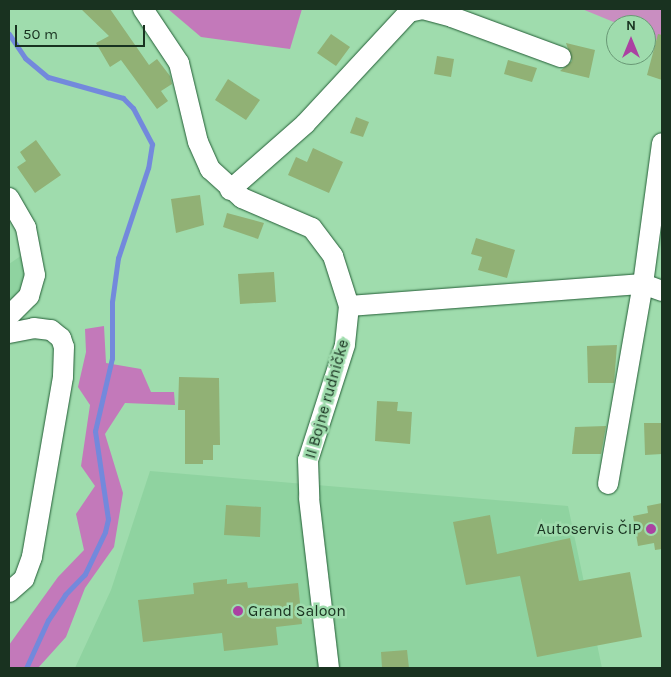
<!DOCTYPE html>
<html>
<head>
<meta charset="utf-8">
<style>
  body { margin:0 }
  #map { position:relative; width:671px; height:677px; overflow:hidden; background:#9fdcad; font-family:Karla,sans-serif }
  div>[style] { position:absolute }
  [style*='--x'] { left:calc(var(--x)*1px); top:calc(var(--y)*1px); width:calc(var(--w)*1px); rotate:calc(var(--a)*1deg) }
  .built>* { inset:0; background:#8fd3a0 }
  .green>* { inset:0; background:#c98ec1 }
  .forest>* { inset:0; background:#c379ba }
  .stream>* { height:5px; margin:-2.5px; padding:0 2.5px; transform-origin:2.5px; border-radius:2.5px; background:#7389dc }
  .building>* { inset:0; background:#91b175 }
  .roads { filter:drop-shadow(0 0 1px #235e36) drop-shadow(0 0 1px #235e36) }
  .minor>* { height:20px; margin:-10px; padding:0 10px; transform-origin:10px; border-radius:10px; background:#fff }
  .dots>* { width:14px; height:14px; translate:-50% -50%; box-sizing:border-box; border:2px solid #9fdcad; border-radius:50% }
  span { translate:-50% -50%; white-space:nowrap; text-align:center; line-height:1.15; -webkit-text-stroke:5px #9fdcad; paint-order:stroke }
  .street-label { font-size:16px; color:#193220 }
  .poi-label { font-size:16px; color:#193220 }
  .right { translate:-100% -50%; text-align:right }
  .left { translate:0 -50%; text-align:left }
  .frame { position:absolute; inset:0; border:10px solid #193220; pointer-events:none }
  .north { position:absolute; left:606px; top:15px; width:50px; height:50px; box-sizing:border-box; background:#9fdcad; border:1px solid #699875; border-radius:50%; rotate:0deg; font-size:14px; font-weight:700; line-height:20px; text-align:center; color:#193220 }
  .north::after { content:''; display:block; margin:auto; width:18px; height:22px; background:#ab41a2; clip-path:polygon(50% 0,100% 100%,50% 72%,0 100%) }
  .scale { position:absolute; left:15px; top:25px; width:130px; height:22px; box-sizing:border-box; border:2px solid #193220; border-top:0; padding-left:6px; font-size:15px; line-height:18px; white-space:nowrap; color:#193220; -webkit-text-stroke:4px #9fdcad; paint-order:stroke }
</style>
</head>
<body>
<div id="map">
  <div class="built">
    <div style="clip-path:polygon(31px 249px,35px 275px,9px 316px,9px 264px)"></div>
    <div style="clip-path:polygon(150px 471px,568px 506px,602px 668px,75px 668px,111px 590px)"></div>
  </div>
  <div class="green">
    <div style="clip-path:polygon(582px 9px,662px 9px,662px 42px,646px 35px,646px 25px,621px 25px)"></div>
  </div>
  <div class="forest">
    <div style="clip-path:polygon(168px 9px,302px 9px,290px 49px,201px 37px)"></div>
    <div style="clip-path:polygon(104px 326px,106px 363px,141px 369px,151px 392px,174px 392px,175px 405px,125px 403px,105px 434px,123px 493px,114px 547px,85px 588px,66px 637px,38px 668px,9px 668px,9px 645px,58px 577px,84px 550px,76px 514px,95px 486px,81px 466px,90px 405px,78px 387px,86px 352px,85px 329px)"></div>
  </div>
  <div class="stream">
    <div style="--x:9;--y:34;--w:29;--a:56"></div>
    <div style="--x:25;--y:58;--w:30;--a:40"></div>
    <div style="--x:48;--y:77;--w:78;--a:15.6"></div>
    <div style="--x:123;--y:98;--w:14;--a:45"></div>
    <div style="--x:133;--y:108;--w:41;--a:62.2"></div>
    <div style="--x:152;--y:144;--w:24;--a:99"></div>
    <div style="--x:148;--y:168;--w:95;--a:108.4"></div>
    <div style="--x:118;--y:258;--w:44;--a:97.8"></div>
    <div style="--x:112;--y:302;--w:56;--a:90"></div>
    <div style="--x:112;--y:358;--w:75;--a:103.1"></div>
    <div style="--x:95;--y:431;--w:89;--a:81.6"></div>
    <div style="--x:108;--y:519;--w:13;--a:103"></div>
    <div style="--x:105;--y:532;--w:47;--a:115.5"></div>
    <div style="--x:85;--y:574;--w:29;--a:134"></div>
    <div style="--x:65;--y:595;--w:30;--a:124"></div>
    <div style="--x:48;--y:620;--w:53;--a:114.6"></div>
  </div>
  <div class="building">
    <div style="clip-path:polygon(81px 9px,110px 9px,149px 65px,157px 59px,170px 76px,172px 84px,161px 91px,168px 101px,157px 109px,121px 60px,110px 67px,96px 43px,109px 36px)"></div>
    <div style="clip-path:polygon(331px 34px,350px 47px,336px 66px,317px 53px)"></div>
    <div style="clip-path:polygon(658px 34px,662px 35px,662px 80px,647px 75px)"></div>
    <div style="clip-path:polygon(566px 43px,595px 50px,589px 78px,560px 71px,572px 61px)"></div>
    <div style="clip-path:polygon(437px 56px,454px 59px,451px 77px,434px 74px)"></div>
    <div style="clip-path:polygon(508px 60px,537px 68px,532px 82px,504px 74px)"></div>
    <div style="clip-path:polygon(228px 79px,260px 100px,246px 120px,215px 100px)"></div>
    <div style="clip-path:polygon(356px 117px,369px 122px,363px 137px,350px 133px)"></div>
    <div style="clip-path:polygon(36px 140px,61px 175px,35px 193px,17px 167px,26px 161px,20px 152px)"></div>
    <div style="clip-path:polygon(313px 148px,343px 162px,329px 193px,288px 175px,296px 157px,307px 162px)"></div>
    <div style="clip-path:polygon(200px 195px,204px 225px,176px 233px,171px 199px)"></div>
    <div style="clip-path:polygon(227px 213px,264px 223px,258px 239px,223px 227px)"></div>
    <div style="clip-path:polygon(476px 238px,515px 250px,507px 278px,478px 270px,482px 257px,471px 254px)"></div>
    <div style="clip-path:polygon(274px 272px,276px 302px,240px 304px,238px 274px)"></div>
    <div style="clip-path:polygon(617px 345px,614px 383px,588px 383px,587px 346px)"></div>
    <div style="clip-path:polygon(179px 377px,219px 378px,220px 445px,213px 445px,213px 460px,203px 460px,203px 464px,185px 464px,185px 410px,178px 410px)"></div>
    <div style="clip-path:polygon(377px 401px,398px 402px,397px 411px,412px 412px,410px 444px,375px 441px)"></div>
    <div style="clip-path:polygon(644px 423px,662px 423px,662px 454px,645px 455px)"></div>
    <div style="clip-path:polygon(606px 426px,601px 454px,572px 454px,575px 427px)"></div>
    <div style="clip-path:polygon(662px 503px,662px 549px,655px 550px,654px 543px,638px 546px,633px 516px,648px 513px,647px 506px)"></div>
    <div style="clip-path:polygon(226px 505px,261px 507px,260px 537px,224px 535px)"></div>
    <div style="clip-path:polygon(490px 515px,497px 554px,570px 538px,579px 581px,630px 572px,642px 637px,537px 657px,520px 576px,466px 585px,453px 522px)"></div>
    <div style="clip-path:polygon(227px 579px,227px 584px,247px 582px,248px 588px,298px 583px,302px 624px,276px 627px,278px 645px,224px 651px,222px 633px,143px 642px,138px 600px,194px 594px,193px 583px)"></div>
    <div style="clip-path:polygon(407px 650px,409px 668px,382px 668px,381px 652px)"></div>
  </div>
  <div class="roads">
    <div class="minor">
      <div style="--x:143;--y:9;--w:65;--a:56.3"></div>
      <div style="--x:179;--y:63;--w:81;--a:76.5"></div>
      <div style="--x:198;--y:142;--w:30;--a:66"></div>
      <div style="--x:210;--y:169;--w:43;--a:42.2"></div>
      <div style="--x:242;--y:198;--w:76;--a:23.2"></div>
      <div style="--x:312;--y:228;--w:35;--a:53"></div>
      <div style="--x:333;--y:256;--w:52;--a:72.3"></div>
      <div style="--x:349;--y:306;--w:39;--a:96"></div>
      <div style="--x:345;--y:345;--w:121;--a:107.8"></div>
      <div style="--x:308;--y:460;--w:38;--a:88"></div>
      <div style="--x:309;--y:498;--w:171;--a:83.3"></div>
      <div style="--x:230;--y:190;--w:100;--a:-41.3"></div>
      <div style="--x:305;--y:124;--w:153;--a:-47.1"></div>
      <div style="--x:409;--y:12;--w:14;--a:-12"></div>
      <div style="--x:423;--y:9;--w:30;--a:15"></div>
      <div style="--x:452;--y:17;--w:116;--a:20.2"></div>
      <div style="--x:9;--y:198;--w:34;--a:60"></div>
      <div style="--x:26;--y:228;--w:48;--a:79.2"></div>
      <div style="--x:35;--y:275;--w:22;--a:106"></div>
      <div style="--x:29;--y:296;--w:28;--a:135"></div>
      <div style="--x:349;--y:306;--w:295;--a:-4.3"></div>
      <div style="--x:643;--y:284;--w:20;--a:20"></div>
      <div style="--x:9;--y:333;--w:25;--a:-11"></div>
      <div style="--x:34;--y:328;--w:17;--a:7"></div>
      <div style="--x:51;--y:330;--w:13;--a:39"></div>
      <div style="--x:61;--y:338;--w:9;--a:72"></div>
      <div style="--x:64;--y:347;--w:30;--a:92"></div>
      <div style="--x:63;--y:377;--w:183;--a:99.8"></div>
      <div style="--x:32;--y:557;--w:23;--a:110"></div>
      <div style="--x:24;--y:579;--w:20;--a:139"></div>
      <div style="--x:608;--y:484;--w:203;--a:-80.1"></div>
      <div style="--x:643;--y:284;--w:142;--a:-82.3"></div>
    </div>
  </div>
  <div class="dots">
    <div style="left:651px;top:529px;background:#ab41a2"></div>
    <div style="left:238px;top:611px;background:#ab41a2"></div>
  </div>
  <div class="street-label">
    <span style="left:327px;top:399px;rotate:-74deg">II Bojne rudničke</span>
  </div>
  <div class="poi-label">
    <span class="right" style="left:641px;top:529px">Autoservis ČIP</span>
    <span class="left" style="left:248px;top:611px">Grand Saloon</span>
  </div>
  <div class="frame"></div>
  <div class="north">N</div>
  <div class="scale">50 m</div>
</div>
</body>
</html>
